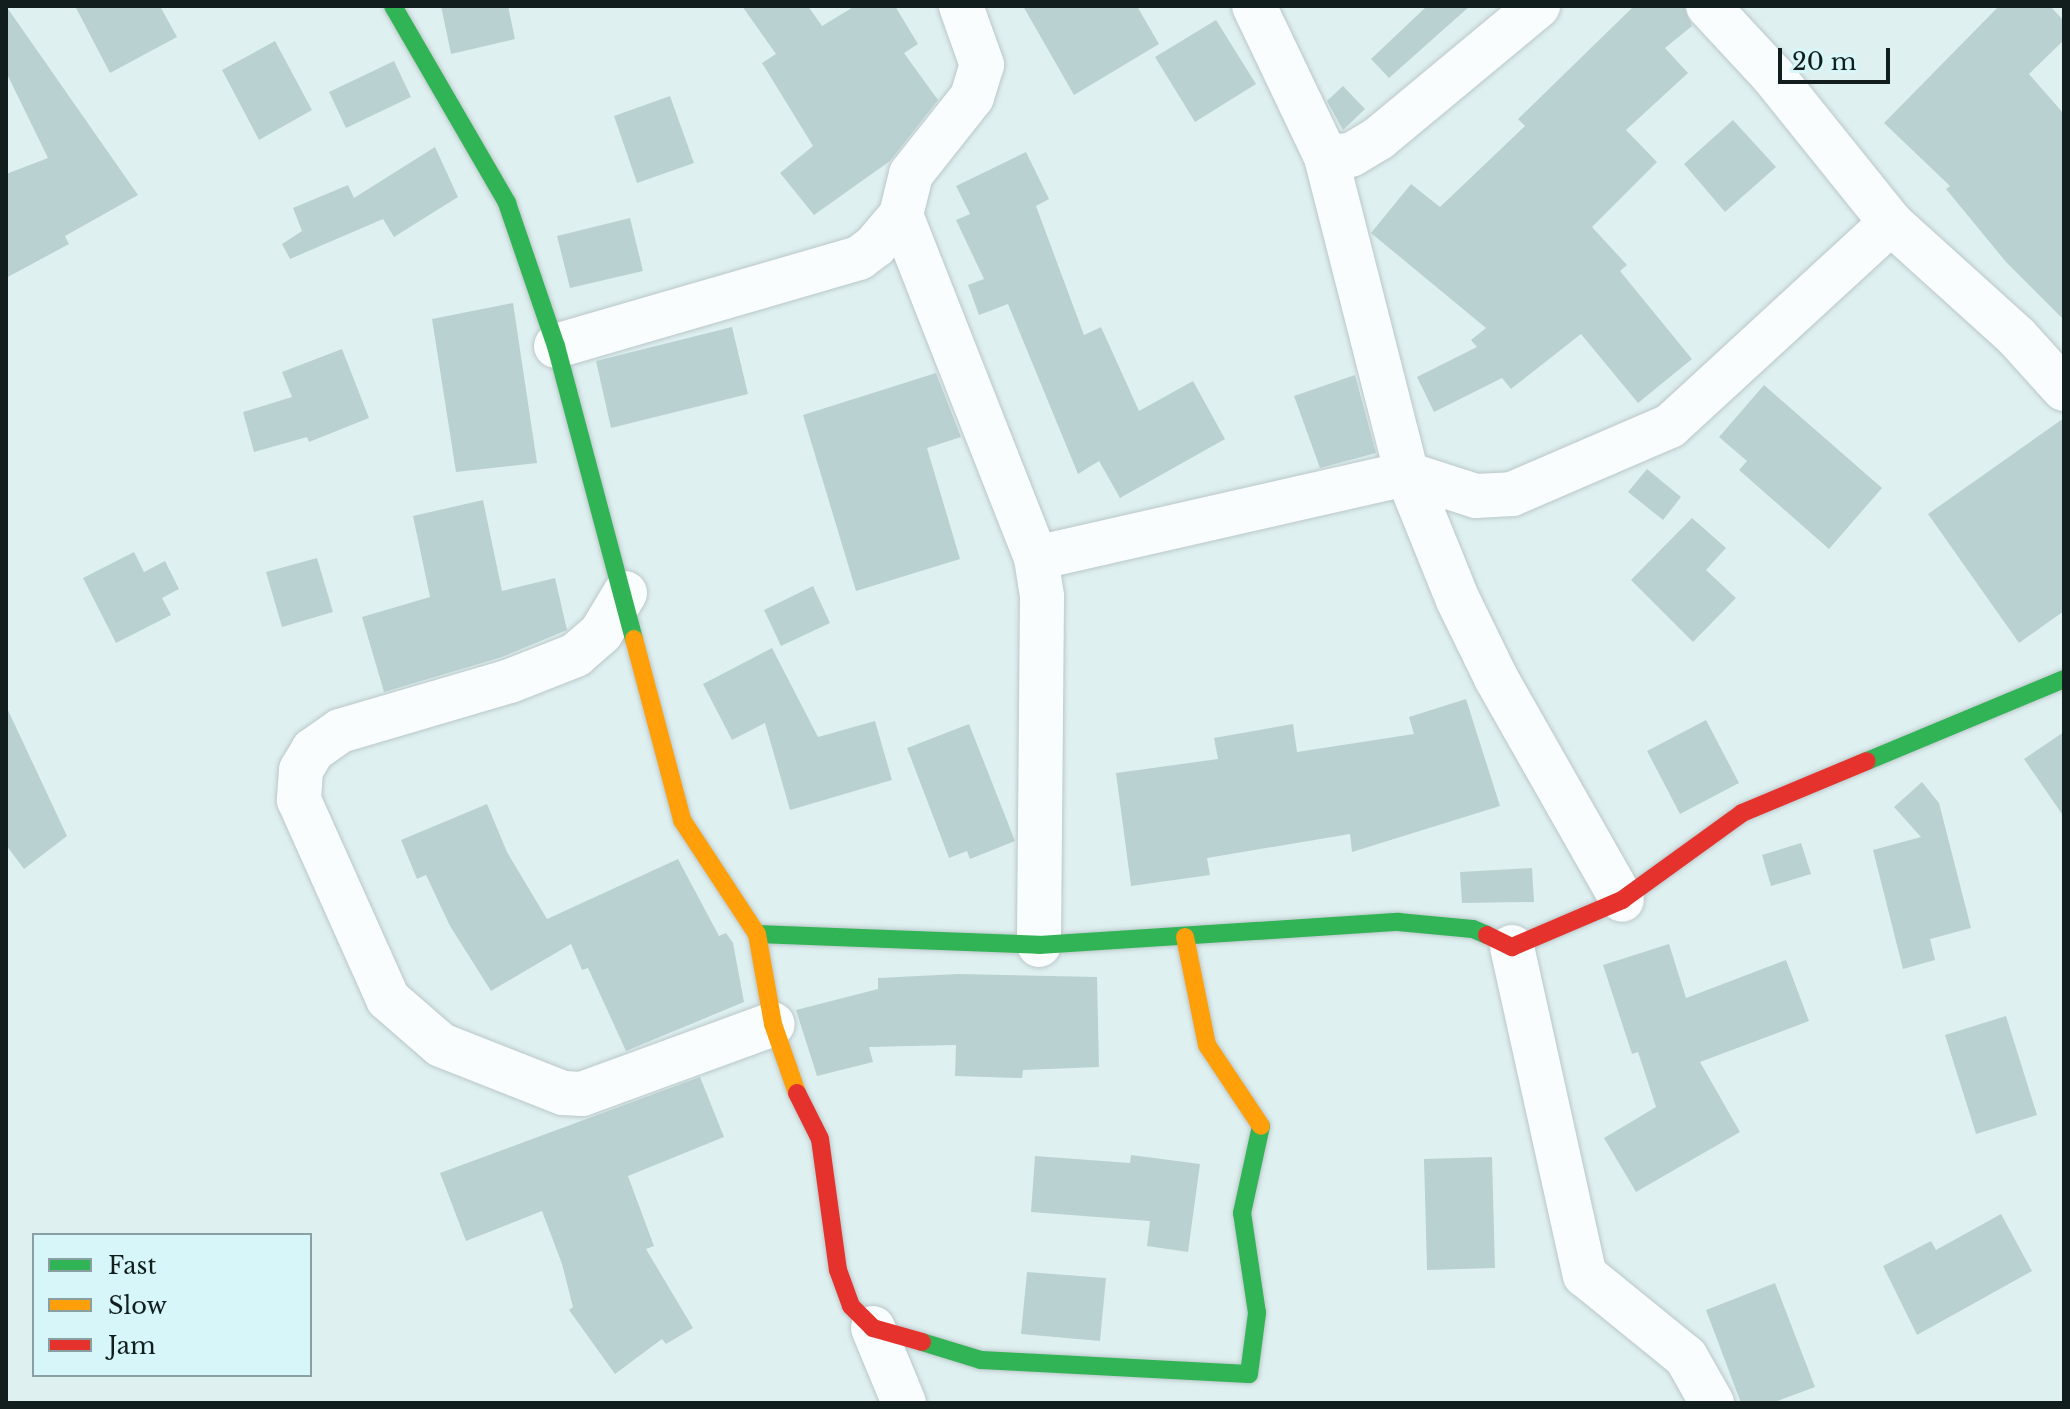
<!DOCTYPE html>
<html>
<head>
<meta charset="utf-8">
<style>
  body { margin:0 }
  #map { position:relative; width:2070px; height:1409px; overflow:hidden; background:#dff0f1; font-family:"Libre Baskerville",serif }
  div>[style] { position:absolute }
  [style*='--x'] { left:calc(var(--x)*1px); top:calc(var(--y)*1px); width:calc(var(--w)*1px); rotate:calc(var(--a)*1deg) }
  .building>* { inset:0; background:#bad1d2 }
  .roads { filter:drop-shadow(0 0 2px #bac7c8) drop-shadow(0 0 2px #bac7c8) }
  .street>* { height:44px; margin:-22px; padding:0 22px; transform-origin:22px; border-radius:22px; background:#fafdfd }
  .fast>* { height:18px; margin:-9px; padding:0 9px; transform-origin:9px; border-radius:9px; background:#30b455 }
  .slow>* { height:18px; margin:-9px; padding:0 9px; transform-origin:9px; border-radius:9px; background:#ff9f0a }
  .jam>* { height:18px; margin:-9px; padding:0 9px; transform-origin:9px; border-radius:9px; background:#e5322d }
  span { translate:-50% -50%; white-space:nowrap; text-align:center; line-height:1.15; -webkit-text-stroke:6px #d7f6f9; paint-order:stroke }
  .frame { position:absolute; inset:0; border:8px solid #121e1e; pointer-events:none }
  .legend { position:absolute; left:32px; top:1233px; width:280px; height:144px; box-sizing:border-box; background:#d7f6f9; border:2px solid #88a0a1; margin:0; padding:10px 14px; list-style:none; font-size:24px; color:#121e1e }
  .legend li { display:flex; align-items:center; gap:16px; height:40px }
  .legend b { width:40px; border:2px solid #88a0a1 }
  .scale { position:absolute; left:1778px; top:48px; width:112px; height:36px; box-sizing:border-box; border:4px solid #121e1e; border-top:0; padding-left:10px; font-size:24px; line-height:28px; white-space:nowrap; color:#121e1e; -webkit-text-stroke:6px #d7f6f9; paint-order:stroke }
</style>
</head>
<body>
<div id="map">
  <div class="building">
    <div style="clip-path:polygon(6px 6px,138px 195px,65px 236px,69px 244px,6px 278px,6px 174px,48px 158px,6px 72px)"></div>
    <div style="clip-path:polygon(75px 6px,160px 6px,177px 37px,110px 73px)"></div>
    <div style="clip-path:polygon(441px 6px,508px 6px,515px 39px,451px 54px)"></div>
    <div style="clip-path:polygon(742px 6px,808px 6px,822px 26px,855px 6px,895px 6px,918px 44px,904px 53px,938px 100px,890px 161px,814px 215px,780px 173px,813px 146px,762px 63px,776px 54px)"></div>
    <div style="clip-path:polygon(1023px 6px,1137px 6px,1159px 44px,1074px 95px)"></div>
    <div style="clip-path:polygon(1427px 6px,1470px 6px,1389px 78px,1371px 59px)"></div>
    <div style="clip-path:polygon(1634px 6px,1684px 6px,1692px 26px,1665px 48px,1688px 73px,1626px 130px,1657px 162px,1592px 227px,1627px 265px,1620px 271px,1692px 359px,1638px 403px,1581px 334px,1511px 389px,1502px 378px,1434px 412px,1417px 377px,1477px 347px,1471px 340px,1486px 328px,1371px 233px,1411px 184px,1440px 207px,1525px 126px,1518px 119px)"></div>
    <div style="clip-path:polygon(1999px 6px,2050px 6px,2064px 21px,2064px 40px,2029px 74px,2064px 114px,2064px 320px,2006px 262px,1946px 189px,1950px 186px,1884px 123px)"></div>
    <div style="clip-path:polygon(1216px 20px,1256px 84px,1195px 122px,1155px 57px)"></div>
    <div style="clip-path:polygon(275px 41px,312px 110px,259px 140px,222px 70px)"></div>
    <div style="clip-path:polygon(394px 61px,411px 97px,346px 128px,329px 92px)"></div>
    <div style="clip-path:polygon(1343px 86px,1365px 109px,1343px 130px,1327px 101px)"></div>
    <div style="clip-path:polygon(670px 96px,694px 163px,637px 183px,614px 116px)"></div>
    <div style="clip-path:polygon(1733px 120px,1776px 167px,1725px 212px,1684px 164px)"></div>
    <div style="clip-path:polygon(435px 147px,458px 197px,394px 237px,383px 219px,290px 259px,282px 244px,302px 231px,293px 208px,348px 185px,354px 198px)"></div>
    <div style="clip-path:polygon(1026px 152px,1049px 199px,1036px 206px,1084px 335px,1101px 327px,1139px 411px,1193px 381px,1225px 439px,1120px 498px,1099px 461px,1078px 474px,1008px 304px,979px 315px,968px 285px,984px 279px,956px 220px,970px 214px,956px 186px)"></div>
    <div style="clip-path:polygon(630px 218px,643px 271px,570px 288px,557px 236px)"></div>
    <div style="clip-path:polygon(513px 303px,537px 463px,456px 472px,432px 319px)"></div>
    <div style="clip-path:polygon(732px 327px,748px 394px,611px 428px,596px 361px)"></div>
    <div style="clip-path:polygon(342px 349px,369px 418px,309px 442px,307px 437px,254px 452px,243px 412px,292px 397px,282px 372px)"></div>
    <div style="clip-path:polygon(936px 373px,961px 437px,927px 448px,960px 559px,856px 591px,803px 415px)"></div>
    <div style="clip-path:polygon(1355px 375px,1376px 453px,1320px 468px,1294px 396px)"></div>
    <div style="clip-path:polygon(1764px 385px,1882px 488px,1829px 549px,1739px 470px,1747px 461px,1719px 437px)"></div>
    <div style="clip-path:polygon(2064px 418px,2064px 611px,2019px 643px,1928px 514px)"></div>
    <div style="clip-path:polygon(1647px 469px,1681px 497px,1663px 520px,1628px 492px)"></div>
    <div style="clip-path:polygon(483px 500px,502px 591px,555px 578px,567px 630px,502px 657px,384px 692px,362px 617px,430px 597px,413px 516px)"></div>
    <div style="clip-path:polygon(1692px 518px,1726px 548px,1706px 570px,1736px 598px,1693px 642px,1631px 580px)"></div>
    <div style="clip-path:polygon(134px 552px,144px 572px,165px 561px,179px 589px,162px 598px,171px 615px,116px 643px,83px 578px)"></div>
    <div style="clip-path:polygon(317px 558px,333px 612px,282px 627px,266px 572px)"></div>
    <div style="clip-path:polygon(813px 586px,830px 623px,781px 646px,764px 610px)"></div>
    <div style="clip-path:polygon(772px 648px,818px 737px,875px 721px,892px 780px,790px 810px,765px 723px,732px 740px,703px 684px)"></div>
    <div style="clip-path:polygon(1466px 699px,1500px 806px,1352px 852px,1350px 834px,1207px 858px,1210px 875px,1131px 886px,1116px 773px,1218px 759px,1214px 738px,1293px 724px,1297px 752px,1414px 734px,1409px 717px)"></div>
    <div style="clip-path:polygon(6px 706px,67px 836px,24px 869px,6px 845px)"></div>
    <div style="clip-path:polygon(1706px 720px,1739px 783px,1680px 814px,1647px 751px)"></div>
    <div style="clip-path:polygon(969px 724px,1015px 841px,970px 859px,967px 851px,949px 858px,907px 748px)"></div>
    <div style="clip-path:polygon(2064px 732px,2064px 817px,2024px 759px)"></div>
    <div style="clip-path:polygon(1922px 782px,1939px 803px,1971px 928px,1930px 939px,1935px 960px,1903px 969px,1873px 850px,1921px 837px,1894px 807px)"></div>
    <div style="clip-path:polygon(487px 804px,507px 852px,547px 919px,678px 859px,719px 936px,726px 933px,733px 943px,744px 1002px,626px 1051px,588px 968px,582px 970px,571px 944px,491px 991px,450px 926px,426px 875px,417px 879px,401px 840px)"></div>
    <div style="clip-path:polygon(1801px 843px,1811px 874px,1771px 886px,1762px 855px)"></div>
    <div style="clip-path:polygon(1532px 868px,1534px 902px,1462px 903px,1460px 872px)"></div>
    <div style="clip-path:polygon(1669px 944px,1686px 998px,1786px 960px,1809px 1021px,1700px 1062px,1740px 1132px,1636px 1192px,1604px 1138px,1656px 1107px,1638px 1052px,1632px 1054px,1603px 965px)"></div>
    <div style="clip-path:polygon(958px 974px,1097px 977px,1099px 1067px,1023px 1070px,1022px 1078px,955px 1076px,956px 1045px,869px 1047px,873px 1062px,817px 1076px,796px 1010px,878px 989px,878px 978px)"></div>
    <div style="clip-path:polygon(2006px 1016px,2037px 1115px,1976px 1134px,1945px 1035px)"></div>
    <div style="clip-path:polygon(700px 1077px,724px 1137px,628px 1176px,654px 1246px,646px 1249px,693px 1328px,666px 1344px,662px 1339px,615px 1374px,569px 1310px,573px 1307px,562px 1264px,542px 1211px,466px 1241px,440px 1173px)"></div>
    <div style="clip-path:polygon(1131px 1155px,1200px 1164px,1188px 1252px,1147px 1246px,1150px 1221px,1031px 1212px,1035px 1156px,1130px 1163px)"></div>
    <div style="clip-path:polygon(1492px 1157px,1495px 1268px,1427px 1270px,1424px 1159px)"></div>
    <div style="clip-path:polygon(2001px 1214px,2032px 1271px,1917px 1335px,1883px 1266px,1931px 1241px,1936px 1250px)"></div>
    <div style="clip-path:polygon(1027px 1272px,1106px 1278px,1100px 1341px,1021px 1334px)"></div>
    <div style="clip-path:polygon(1775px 1283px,1815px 1387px,1772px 1403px,1741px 1403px,1706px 1310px)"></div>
  </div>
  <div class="roads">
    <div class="street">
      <div style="--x:1254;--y:6;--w:167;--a:64.5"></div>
      <div style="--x:1326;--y:157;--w:327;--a:75.7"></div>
      <div style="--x:1407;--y:474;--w:136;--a:68"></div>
      <div style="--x:1458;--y:600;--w:87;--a:64"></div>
      <div style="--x:1496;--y:678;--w:255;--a:60.4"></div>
      <div style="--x:1708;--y:6;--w:96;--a:47.1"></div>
      <div style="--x:1773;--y:76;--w:189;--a:51.2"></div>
      <div style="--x:1891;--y:223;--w:170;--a:42.1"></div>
      <div style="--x:2017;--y:337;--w:70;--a:47.9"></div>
      <div style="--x:1326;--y:157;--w:25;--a:-5"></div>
      <div style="--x:1351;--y:155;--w:33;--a:-31"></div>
      <div style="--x:1379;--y:138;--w:207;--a:-39.7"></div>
      <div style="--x:901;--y:215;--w:369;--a:68.5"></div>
      <div style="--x:1036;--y:558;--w:39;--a:81"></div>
      <div style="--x:1042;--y:597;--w:348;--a:90.5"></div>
      <div style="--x:556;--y:346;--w:316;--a:-16.2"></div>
      <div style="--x:859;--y:258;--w:20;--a:-37"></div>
      <div style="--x:875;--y:246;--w:40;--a:-50"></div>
      <div style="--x:901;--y:215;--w:42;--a:-76.3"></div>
      <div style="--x:911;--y:174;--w:98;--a:-51.6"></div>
      <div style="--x:972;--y:97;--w:34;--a:-73"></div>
      <div style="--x:982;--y:65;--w:63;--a:-109.6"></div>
      <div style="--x:1036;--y:558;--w:380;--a:-12.8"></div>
      <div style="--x:1407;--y:474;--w:72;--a:17.7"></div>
      <div style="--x:1476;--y:496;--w:36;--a:-3"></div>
      <div style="--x:1512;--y:494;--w:172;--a:-23.3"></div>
      <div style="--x:1670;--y:426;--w:300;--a:-42.6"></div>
      <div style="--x:625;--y:593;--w:47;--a:121"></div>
      <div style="--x:601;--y:633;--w:33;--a:139"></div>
      <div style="--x:576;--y:655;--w:71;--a:158.5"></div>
      <div style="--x:510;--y:681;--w:177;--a:163.6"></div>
      <div style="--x:340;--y:731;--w:33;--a:145"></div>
      <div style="--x:313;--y:750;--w:23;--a:121"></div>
      <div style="--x:301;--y:770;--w:30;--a:94"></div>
      <div style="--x:299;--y:800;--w:218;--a:65.9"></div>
      <div style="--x:388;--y:999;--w:70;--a:41"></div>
      <div style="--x:441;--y:1045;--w:131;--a:21.5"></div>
      <div style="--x:563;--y:1093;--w:19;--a:3"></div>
      <div style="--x:582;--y:1094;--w:203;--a:-20.1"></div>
      <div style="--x:1512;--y:947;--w:336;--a:77.5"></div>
      <div style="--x:1585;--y:1275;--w:130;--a:39.1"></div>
      <div style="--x:1686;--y:1357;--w:53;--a:60.5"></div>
      <div style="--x:873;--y:1328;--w:81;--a:67.5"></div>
    </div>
    <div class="fast">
      <div style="--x:393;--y:6;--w:228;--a:59.9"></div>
      <div style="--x:507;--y:203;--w:151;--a:71.1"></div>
      <div style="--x:556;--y:346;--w:303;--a:75.1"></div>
      <div style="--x:1867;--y:761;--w:213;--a:-22.6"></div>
      <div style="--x:757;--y:934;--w:282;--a:2.2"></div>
      <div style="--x:1039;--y:945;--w:360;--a:-3.7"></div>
      <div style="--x:1398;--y:922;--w:75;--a:5.3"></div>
      <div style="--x:1473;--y:929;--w:15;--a:23"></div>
      <div style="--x:922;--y:1342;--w:62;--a:17"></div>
      <div style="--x:981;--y:1360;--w:268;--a:3"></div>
      <div style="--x:1249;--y:1374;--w:62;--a:-82.5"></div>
      <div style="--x:1257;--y:1313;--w:101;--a:-98.5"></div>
      <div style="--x:1242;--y:1213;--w:89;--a:-77.7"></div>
    </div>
    <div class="slow">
      <div style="--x:634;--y:639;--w:187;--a:75.1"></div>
      <div style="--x:682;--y:820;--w:136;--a:56.7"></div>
      <div style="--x:757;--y:934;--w:91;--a:79.9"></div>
      <div style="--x:773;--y:1024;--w:73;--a:70.8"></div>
      <div style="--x:1185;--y:937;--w:110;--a:78.5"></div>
      <div style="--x:1207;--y:1045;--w:97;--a:56.3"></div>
    </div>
    <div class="jam">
      <div style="--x:1487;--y:935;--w:28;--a:26"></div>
      <div style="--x:1512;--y:947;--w:120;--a:-23.1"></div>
      <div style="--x:1622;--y:900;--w:148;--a:-35.9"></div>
      <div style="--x:1742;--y:813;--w:135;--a:-22.6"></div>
      <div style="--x:797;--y:1093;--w:51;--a:63.4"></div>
      <div style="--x:820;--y:1139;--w:132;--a:82.2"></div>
      <div style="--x:838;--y:1270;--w:38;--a:70"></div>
      <div style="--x:851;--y:1306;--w:31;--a:45"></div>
      <div style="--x:873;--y:1328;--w:51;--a:15.9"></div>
    </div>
  </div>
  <div class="frame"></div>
  <ul class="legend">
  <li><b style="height:10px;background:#30b455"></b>Fast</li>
  <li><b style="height:10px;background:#ff9f0a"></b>Slow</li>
  <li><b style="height:10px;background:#e5322d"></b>Jam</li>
  </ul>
  <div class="scale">20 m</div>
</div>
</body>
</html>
